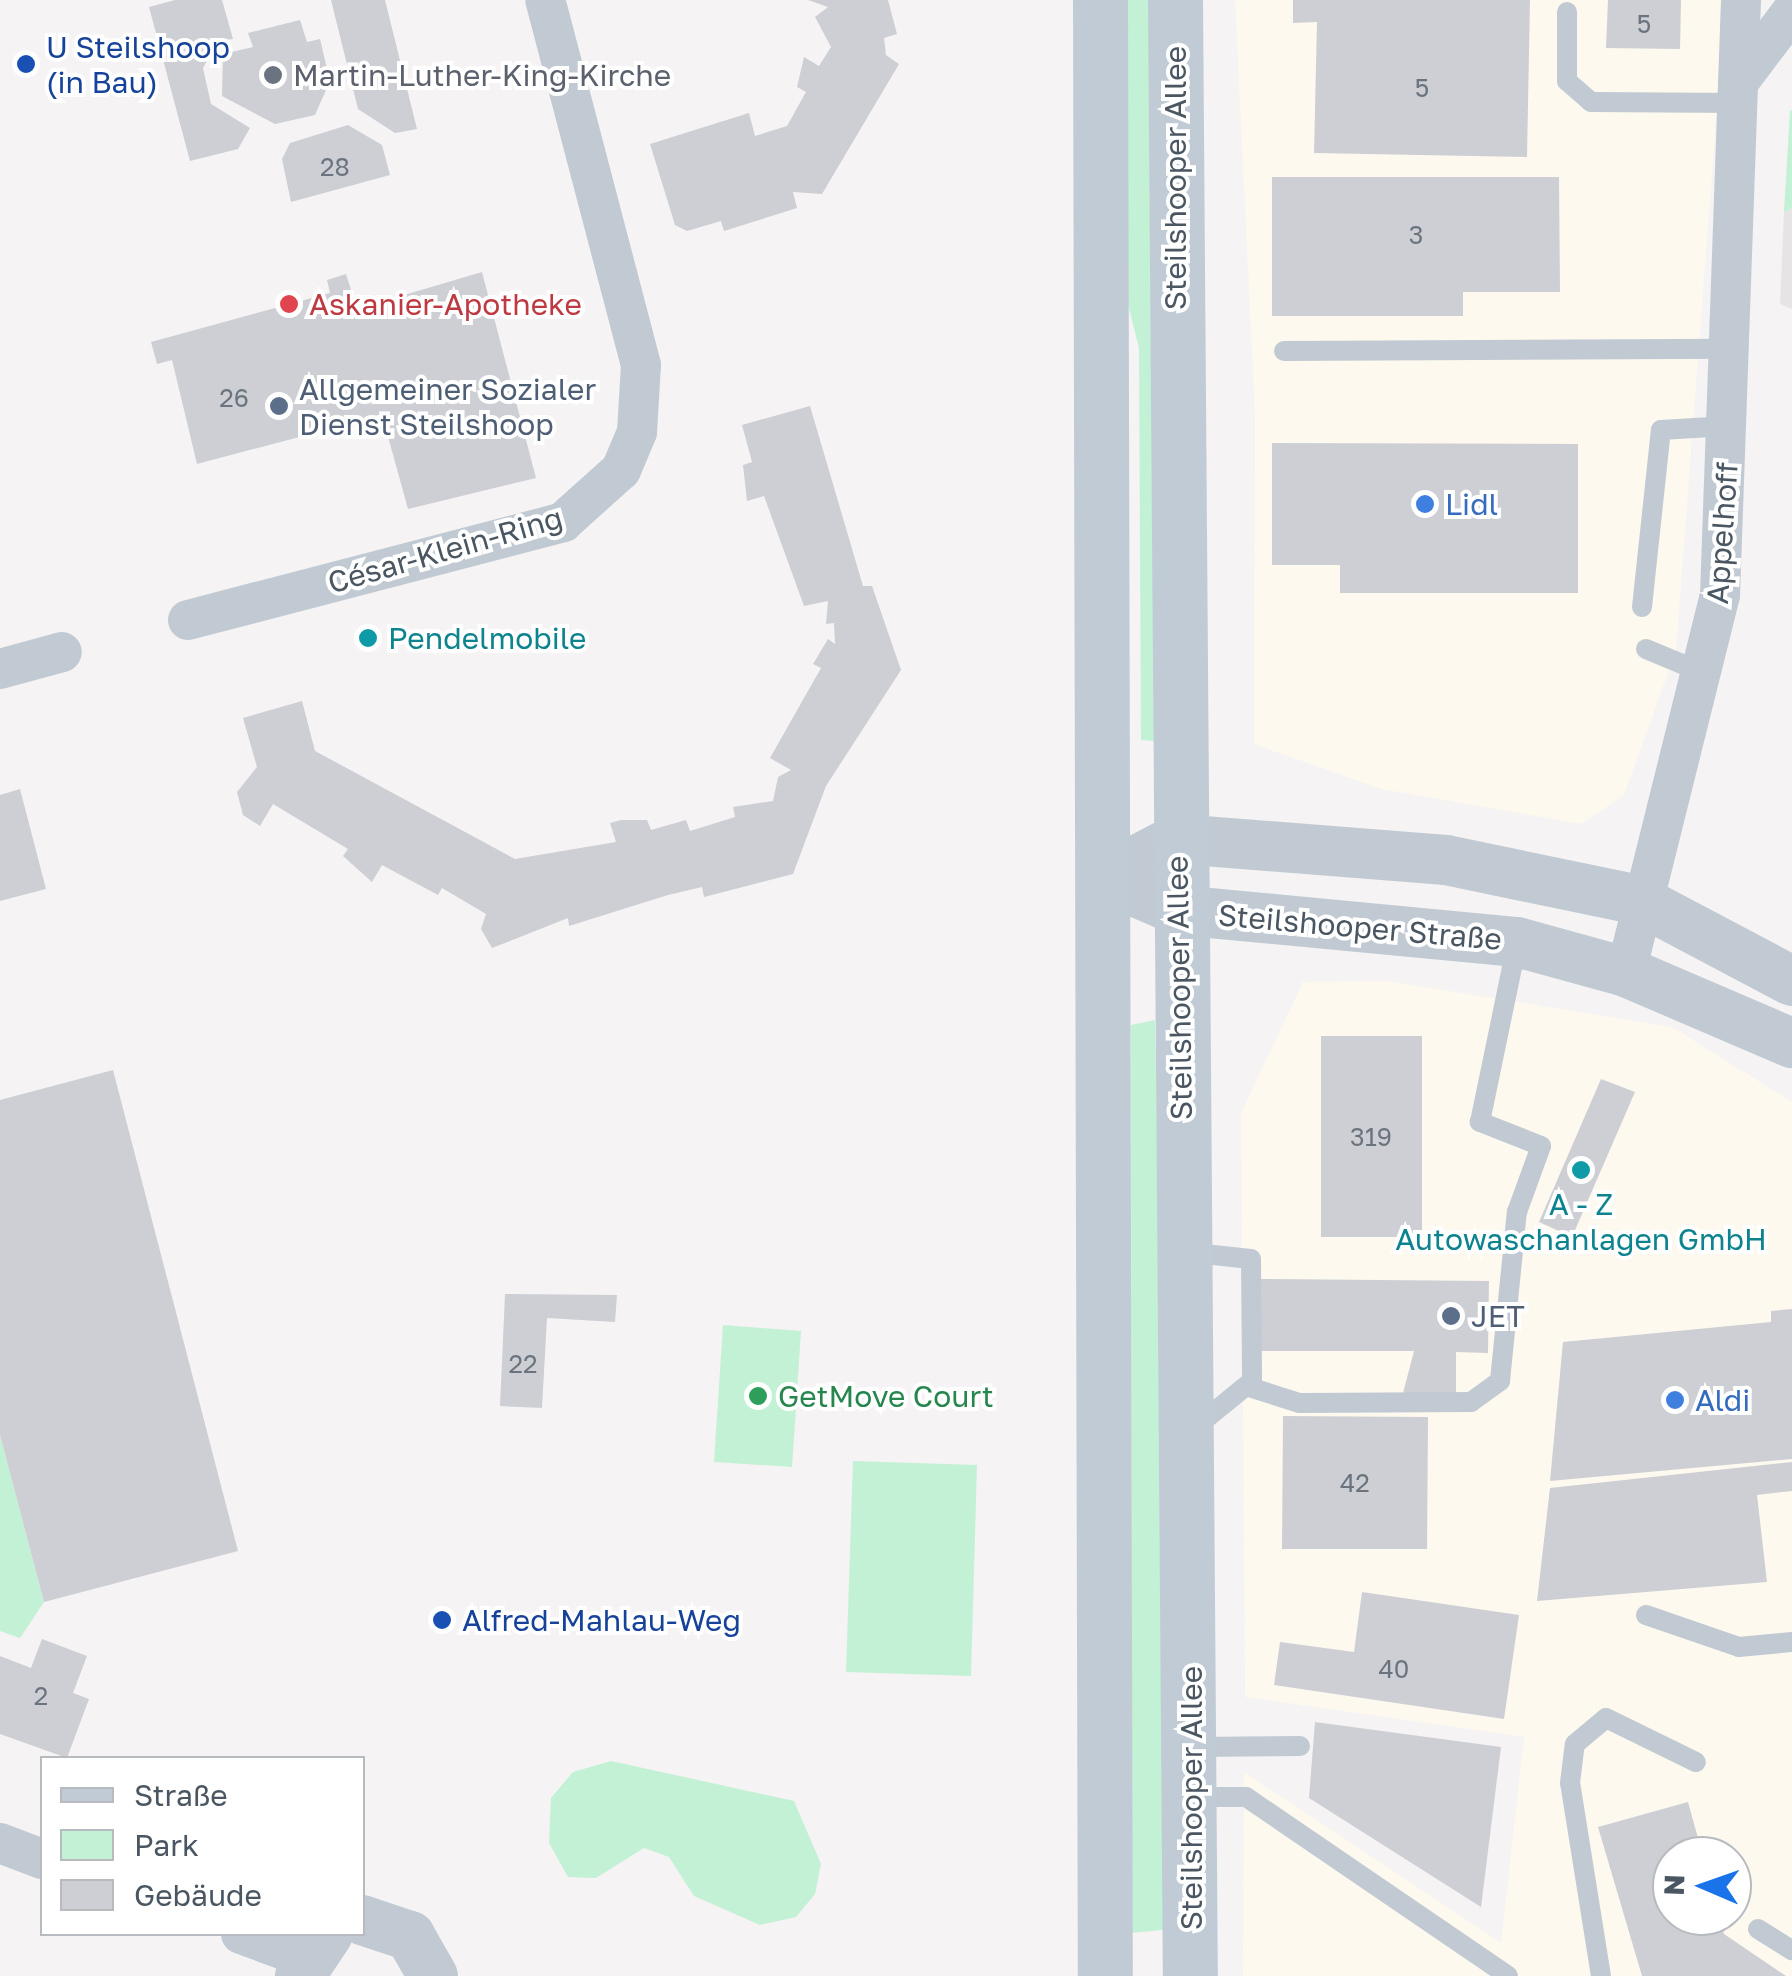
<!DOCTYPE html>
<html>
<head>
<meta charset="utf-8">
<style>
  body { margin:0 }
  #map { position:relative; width:1792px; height:1976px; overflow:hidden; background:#f5f3f3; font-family:"Golos Text",sans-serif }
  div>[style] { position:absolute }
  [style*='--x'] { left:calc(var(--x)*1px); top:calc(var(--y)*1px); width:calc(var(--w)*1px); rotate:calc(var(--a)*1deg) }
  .commercial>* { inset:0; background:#fdf9ef }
  .education>* { inset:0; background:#e6e4e5 }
  .green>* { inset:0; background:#c3f1d5 }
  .building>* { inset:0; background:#cdcfd5 }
  .service>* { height:20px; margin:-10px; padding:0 10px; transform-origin:10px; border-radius:10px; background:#c1cad2 }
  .minor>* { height:40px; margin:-20px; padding:0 20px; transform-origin:20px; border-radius:20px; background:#c1cad2 }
  .tertiary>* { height:50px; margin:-25px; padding:0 25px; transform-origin:25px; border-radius:25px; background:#c1cad2 }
  .secondary>* { height:55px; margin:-27.5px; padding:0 27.5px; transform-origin:27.5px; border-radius:27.5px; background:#c1cbd6 }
  .dots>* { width:28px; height:28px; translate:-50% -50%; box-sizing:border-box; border:5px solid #fff; border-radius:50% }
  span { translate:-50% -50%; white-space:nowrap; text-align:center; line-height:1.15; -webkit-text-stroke:8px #fff; paint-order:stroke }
  .number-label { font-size:25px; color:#6b747e }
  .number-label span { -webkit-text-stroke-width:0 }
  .transit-label { font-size:30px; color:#164399 }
  .left { translate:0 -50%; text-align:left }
  .worship-label { font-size:30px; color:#5b616d }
  .street-label { font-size:30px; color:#4a5661 }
  .health-label { font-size:30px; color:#be3a42 }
  .service-label { font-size:30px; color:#4e5e75 }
  .shop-label { font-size:30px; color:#366cbe }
  .culture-label { font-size:30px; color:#0d838f }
  .leisure-label { font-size:30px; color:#27864d }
  .legend { position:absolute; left:40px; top:1756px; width:325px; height:180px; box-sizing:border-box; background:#fff; border:2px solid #b7bbc0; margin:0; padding:12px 18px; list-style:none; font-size:30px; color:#4a5661 }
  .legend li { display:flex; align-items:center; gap:20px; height:50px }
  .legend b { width:50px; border:2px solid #b7bbc0 }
  .north { position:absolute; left:1652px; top:1836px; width:100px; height:100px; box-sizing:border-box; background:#fff; border:2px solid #b7bbc0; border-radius:50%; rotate:272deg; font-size:28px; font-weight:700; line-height:40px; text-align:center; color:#4a5661 }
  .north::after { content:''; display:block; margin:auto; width:35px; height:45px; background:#1a73e8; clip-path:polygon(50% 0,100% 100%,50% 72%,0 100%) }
</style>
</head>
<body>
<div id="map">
  <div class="commercial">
    <div style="clip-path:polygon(1235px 0,1725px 0,1676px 651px,1624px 795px,1582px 824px,1381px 789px,1254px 744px,1255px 414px)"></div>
    <div style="clip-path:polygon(evenodd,1387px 981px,1672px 1027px,1792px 1102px,1792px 1976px,1243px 1976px,1244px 1772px,1501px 1943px,1524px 1737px,1245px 1697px,1241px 1113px,1303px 982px,1387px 981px,1672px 1856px,1732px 1856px,1732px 1916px,1672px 1916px,1672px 1856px)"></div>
  </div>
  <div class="education">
    <div style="clip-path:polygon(1792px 208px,1792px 309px,1780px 304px,1784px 212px)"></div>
  </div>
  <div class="green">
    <div style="clip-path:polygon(1120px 0,1152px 0,1154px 741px,1141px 740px,1139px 348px,1121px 276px)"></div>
    <div style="clip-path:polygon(1792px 110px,1792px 208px,1784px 212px,1790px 111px)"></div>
    <div style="clip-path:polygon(1155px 1020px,1171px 1929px,1132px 1933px,1131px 1025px)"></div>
    <div style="clip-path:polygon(723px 1325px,801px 1331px,792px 1467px,714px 1462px)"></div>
    <div style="clip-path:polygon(0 1435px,44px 1602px,20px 1638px,0 1631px)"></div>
    <div style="clip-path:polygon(853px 1461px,977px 1465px,971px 1676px,846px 1672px)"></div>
    <div style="clip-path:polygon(611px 1761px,794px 1801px,821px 1864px,815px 1894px,796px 1917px,760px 1925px,694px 1896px,669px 1857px,644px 1848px,596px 1878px,568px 1877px,549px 1843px,551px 1798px,573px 1772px)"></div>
  </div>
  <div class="building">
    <div style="clip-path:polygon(175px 0,222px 0,233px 39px,218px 41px,203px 68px,211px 104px,250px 128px,238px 149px,190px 161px,149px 7px)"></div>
    <div style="clip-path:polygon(331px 0,385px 0,417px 129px,395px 133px,358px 109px)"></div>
    <div style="clip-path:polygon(808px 0,888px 0,897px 34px,884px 38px,886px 55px,899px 64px,822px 194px,793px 192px,797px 208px,724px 231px,721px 221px,687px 231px,675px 225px,650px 144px,749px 113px,755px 136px,787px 126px,806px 92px,797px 87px,804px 57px,819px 66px,831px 47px,815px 17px,828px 7px)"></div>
    <div style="clip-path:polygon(1293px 0,1530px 0,1527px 157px,1314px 153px,1317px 22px,1293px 23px)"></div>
    <div style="clip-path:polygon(1608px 0,1681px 0,1680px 49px,1606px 48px)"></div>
    <div style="clip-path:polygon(300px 20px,307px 42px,320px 39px,330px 81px,315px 115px,275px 124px,222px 96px,223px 54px,253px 47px,248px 33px)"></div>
    <div style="clip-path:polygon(348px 125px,382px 145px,390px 175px,291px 202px,282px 159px,290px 143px)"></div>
    <div style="clip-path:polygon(1272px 177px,1559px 177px,1560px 292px,1463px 292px,1463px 316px,1272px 316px)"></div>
    <div style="clip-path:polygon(482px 272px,536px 478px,408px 509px,382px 415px,197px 464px,172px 360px,157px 364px,151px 342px,330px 293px,327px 280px,346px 274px,357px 309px)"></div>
    <div style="clip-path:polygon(810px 406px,863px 586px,872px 586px,901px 670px,826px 786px,793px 874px,704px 897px,702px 887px,668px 895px,569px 926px,568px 918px,492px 948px,481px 929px,486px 914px,442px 888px,438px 895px,382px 865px,372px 882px,343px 856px,348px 849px,273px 804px,260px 826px,243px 815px,237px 792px,257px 767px,243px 718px,302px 701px,315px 751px,515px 859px,616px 842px,610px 823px,621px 820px,647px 820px,651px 830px,686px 820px,690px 831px,735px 817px,733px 807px,773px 801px,778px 777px,791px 770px,770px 758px,821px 668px,813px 664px,828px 639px,835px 644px,834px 623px,826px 624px,828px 601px,804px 606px,764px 496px,747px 501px,743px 465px,752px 462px,742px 425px)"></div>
    <div style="clip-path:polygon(1272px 443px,1578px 444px,1578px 593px,1340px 593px,1340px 565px,1272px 565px)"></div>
    <div style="clip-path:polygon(20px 789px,46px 889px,0 901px,0 795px)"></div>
    <div style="clip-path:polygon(1321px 1036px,1422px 1036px,1422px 1237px,1321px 1237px)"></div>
    <div style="clip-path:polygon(113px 1070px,238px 1551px,44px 1602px,0 1435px,0 1100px)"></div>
    <div style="clip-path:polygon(1601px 1079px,1635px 1092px,1572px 1237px,1539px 1222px)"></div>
    <div style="clip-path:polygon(1259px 1279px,1489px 1281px,1488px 1353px,1456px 1352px,1456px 1395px,1403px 1393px,1414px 1351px,1259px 1351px)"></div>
    <div style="clip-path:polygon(505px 1294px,617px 1295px,615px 1322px,547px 1318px,542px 1408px,500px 1406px)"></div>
    <div style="clip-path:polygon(1792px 1309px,1792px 1459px,1550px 1481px,1563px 1342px,1771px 1322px,1771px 1311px)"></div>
    <div style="clip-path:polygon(1283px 1416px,1428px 1417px,1427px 1549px,1282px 1549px)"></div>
    <div style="clip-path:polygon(1792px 1462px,1792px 1491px,1757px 1495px,1767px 1582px,1537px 1601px,1550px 1488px)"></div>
    <div style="clip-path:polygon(1362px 1592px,1519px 1615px,1504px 1719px,1274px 1685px,1280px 1642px,1354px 1652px)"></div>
    <div style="clip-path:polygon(42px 1639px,87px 1656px,73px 1693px,89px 1699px,67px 1758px,0 1734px,0 1656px,31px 1668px)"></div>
    <div style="clip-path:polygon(1315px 1722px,1501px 1747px,1481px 1907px,1309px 1798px)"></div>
    <div style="clip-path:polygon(1688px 1802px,1703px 1856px,1672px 1856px,1672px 1916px,1719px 1916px,1724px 1934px,1786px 1976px,1642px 1976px,1598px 1827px)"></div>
  </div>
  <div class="service">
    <div style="--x:1567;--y:12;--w:69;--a:90"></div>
    <div style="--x:1567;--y:81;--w:32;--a:41"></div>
    <div style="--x:1591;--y:102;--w:146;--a:0.4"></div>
    <div style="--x:1284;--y:351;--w:446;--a:-0.3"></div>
    <div style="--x:1642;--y:607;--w:178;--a:-83.9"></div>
    <div style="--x:1661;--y:430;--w:67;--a:-3.4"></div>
    <div style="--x:1646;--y:649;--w:65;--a:22.6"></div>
    <div style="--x:1185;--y:1252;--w:66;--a:6.1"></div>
    <div style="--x:1251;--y:1259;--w:122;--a:89.5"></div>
    <div style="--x:1252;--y:1381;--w:77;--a:140.8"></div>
    <div style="--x:1249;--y:1387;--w:52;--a:17.7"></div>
    <div style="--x:1299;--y:1403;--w:172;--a:-0.3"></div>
    <div style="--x:1471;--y:1402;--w:36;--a:-36"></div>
    <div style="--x:1500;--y:1381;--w:170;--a:-84.3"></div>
    <div style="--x:1517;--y:1212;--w:70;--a:-70"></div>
    <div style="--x:1541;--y:1146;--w:66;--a:-158.5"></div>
    <div style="--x:1480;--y:1122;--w:182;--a:-78.3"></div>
    <div style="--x:1646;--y:1615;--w:98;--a:19"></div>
    <div style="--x:1739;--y:1647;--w:53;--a:-5.4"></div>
    <div style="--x:1192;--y:1747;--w:108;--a:-0.5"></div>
    <div style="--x:1193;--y:1797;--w:53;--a:0"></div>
    <div style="--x:1246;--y:1797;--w:317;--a:34.3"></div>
    <div style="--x:1758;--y:1929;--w:40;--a:32"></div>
    <div style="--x:1601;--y:1976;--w:195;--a:-99.1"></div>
    <div style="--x:1570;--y:1783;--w:39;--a:-83"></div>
    <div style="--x:1575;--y:1744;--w:40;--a:-40"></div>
    <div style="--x:1606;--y:1718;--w:100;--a:26.1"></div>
  </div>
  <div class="minor">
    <div style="--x:1738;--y:83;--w:90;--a:-53.1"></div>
    <div style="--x:188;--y:620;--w:388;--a:-14.6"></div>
    <div style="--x:563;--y:522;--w:78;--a:-41.9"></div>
    <div style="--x:621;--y:470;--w:41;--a:-67.2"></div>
    <div style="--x:637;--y:432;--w:67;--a:-86.6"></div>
    <div style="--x:641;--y:365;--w:377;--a:-104.7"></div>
    <div style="--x:0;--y:669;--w:64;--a:-15.3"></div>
    <div style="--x:1626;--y:972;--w:389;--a:-76"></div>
    <div style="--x:1720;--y:595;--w:595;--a:-87.98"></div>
    <div style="--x:0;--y:1843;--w:45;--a:20.9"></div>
    <div style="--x:241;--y:1934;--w:69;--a:20.3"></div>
  </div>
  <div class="tertiary">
    <div style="--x:1792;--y:981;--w:173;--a:-152.1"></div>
    <div style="--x:1639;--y:900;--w:197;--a:-168.3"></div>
    <div style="--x:1446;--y:860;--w:270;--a:-175.5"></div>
    <div style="--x:1177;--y:839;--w:84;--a:152.2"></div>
    <div style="--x:1103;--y:878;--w:82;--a:23.1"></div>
    <div style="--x:1178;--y:910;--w:341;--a:5.4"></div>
    <div style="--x:1517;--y:942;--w:113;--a:15.4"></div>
    <div style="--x:1626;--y:972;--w:181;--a:23.2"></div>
    <div style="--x:362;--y:1920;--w:51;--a:18.4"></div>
    <div style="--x:410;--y:1936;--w:46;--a:60.1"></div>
    <div style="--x:300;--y:1976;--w:50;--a:-56.3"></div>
  </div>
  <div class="secondary">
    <div style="--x:1100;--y:0;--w:1976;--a:89.86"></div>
    <div style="--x:1175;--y:0;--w:1976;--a:89.57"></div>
  </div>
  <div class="dots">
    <div style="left:26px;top:64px;background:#1a4fb4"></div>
    <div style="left:273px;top:75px;background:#6b7280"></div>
    <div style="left:289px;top:304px;background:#e0444e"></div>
    <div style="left:279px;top:406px;background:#5c6f8a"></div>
    <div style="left:1425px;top:504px;background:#3f7fe0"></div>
    <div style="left:368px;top:638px;background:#0f9aa8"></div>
    <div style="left:1581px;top:1170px;background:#0f9aa8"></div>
    <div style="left:1451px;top:1316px;background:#5c6f8a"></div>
    <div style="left:758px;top:1396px;background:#2e9e5b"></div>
    <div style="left:1675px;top:1400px;background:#3f7fe0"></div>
    <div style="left:442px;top:1620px;background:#1a4fb4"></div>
  </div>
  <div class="number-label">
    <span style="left:1644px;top:24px">5</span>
    <span style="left:1422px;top:88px">5</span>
    <span style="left:335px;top:167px">28</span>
    <span style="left:1416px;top:235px">3</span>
    <span style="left:234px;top:398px">26</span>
    <span style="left:1371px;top:1137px">319</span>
    <span style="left:523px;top:1364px">22</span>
    <span style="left:1355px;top:1483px">42</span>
    <span style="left:1394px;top:1669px">40</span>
    <span style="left:41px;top:1696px">2</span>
  </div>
  <div class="transit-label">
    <span class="left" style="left:46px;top:64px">U Steilshoop<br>(in Bau)</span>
    <span class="left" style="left:462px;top:1620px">Alfred-Mahlau-Weg</span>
  </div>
  <div class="worship-label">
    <span class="left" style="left:293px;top:75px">Martin-Luther-King-Kirche</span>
  </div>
  <div class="street-label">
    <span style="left:1175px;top:178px;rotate:-90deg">Steilshooper Allee</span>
    <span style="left:1722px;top:533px;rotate:-86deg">Appelhoff</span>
    <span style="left:445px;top:550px;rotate:-16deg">César-Klein-Ring</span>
    <span style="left:1360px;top:927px;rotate:5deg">Steilshooper Straße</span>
    <span style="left:1179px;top:988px;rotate:-91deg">Steilshooper Allee</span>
    <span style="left:1191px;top:1798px;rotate:-90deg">Steilshooper Allee</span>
  </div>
  <div class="health-label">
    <span class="left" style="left:309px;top:304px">Askanier-Apotheke</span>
  </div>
  <div class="service-label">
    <span class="left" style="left:299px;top:406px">Allgemeiner Sozialer<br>Dienst Steilshoop</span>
    <span class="left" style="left:1471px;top:1316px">JET</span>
  </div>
  <div class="shop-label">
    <span class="left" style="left:1445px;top:504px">Lidl</span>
    <span class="left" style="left:1695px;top:1400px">Aldi</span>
  </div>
  <div class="culture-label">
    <span class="left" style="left:388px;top:638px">Pendelmobile</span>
    <span style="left:1581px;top:1221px">A - Z<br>Autowaschanlagen GmbH</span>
  </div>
  <div class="leisure-label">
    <span class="left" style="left:778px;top:1396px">GetMove Court</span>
  </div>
  <ul class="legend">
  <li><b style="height:12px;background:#c1cbd6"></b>Straße</li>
  <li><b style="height:28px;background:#c3f1d5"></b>Park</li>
  <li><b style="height:28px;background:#cdcfd5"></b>Gebäude</li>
  </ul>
  <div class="north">N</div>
</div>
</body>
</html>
